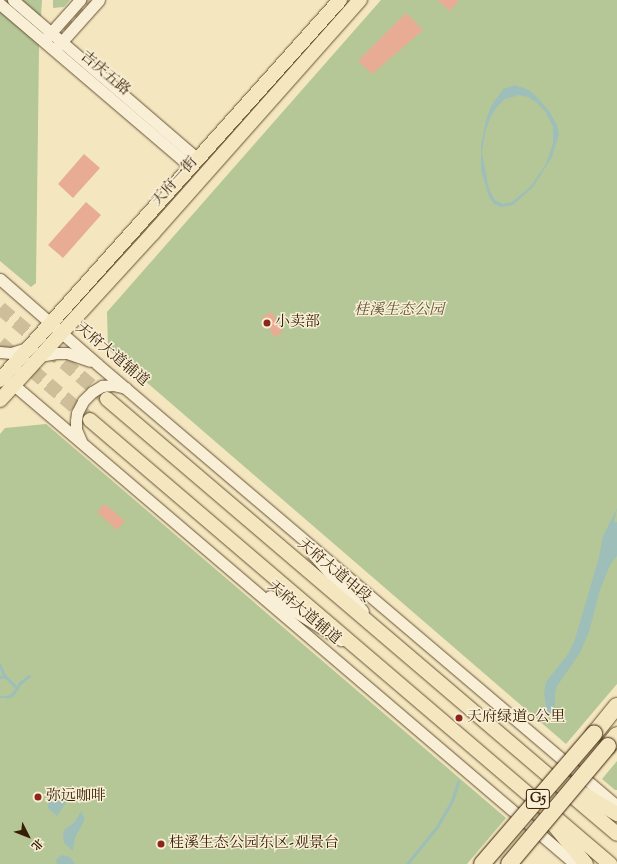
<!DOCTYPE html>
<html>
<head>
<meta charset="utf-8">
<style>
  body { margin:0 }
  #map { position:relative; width:617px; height:864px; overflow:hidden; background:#f4e7c0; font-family:"Sorts Mill Goudy","Noto Serif SC",serif }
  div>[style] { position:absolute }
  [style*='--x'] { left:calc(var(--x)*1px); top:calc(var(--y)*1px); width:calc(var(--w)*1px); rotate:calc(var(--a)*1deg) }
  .green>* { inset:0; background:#b5c797 }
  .water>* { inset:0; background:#9ebeb9 }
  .stream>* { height:2.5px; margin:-1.25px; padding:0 1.25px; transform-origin:1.25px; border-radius:1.25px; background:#9ebeb9 }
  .building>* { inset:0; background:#e7ac93 }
  .minor-tunnel>* { height:11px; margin-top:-5.5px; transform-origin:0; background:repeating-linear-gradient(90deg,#cebf9a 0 11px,transparent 0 16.5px) }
  .major-tunnel>* { height:14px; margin-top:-7px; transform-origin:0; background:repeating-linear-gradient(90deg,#cebf9a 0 14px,transparent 0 21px) }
  .roads { filter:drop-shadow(0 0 1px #665033) drop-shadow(0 0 1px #665033) }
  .minor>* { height:11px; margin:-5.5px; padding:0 5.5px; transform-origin:5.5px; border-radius:5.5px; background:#f8efd6 }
  .major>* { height:14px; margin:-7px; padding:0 7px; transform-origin:7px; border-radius:7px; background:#f4e7c0 }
  .highway>* { height:16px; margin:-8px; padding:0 8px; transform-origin:8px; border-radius:8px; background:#f4e7c0 }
  .bridges { filter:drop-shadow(0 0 1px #371e04) drop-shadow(0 0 1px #371e04) }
  .highway-bridge>* { height:16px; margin:-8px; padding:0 8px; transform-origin:8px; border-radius:8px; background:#f4e7c0 }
  .dots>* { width:11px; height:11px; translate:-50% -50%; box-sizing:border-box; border:2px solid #f8efd6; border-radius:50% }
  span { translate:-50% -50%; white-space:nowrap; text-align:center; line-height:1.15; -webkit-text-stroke:3px #f8efd6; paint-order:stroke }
  .shield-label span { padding:1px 3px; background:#f8efd6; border:1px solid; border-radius:3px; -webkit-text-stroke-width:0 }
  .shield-label { font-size:14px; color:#371e04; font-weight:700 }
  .street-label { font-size:15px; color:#371e04 }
  .park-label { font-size:15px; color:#5d5130; font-style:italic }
  .poi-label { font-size:15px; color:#371e04 }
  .left { translate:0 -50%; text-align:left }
  .north { position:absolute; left:8px; top:816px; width:40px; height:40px; -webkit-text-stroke:3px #f8efd6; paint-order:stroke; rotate:132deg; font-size:11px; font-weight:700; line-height:16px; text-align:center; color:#371e04 }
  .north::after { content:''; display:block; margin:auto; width:14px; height:18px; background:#371e04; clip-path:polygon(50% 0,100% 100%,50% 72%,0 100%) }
</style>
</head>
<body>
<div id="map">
  <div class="green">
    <div style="clip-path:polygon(0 0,42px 0,39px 49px,36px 283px,31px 287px,0 261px)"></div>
    <div style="clip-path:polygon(53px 0,70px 0,64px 7px,53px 8px)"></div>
    <div style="clip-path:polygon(381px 0,617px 0,617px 684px,566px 744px,108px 349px,107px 312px)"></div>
    <div style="clip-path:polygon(46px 424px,506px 818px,467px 864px,0 864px,0 434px,5px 428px)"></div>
    <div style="clip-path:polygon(617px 761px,617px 790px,615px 790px,602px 779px)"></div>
  </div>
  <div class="water">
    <div style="clip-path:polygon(evenodd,515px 85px,529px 90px,537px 97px,549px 111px,557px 125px,559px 134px,552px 157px,533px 187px,513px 205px,501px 207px,494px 204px,489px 197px,481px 170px,481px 146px,486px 120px,491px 106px,503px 89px,515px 85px,519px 95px,528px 97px,536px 102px,545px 111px,553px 127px,553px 143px,546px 164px,531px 186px,512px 202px,503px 204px,495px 200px,489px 189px,482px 153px,485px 133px,490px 118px,497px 107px,505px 99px,519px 95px)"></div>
    <div style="clip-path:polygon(617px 508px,614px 523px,617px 522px,617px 556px,610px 565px,600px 590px,589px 632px,580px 653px,557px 686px,555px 694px,555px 711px,545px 717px,541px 711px,546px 706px,544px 693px,546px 682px,568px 654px,575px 639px,599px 557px,603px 536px)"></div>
    <div style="clip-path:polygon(55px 788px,64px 791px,67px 795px,68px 799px,57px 816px,48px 808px,49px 794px)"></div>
    <div style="clip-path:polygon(81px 811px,84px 817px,84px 821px,75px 838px,73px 851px,64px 843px,63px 834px,65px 829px,75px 822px)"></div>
    <div style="clip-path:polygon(61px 855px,70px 857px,75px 864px,57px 864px,56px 860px)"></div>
  </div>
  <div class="stream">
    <div style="--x:0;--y:665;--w:12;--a:66"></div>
    <div style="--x:5;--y:676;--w:17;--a:45"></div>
    <div style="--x:0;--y:677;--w:5;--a:-11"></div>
    <div style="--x:0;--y:697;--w:7;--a:0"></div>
    <div style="--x:7;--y:697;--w:5;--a:-22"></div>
    <div style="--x:12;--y:695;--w:14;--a:-56"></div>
    <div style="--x:20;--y:683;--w:11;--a:-38"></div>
    <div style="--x:407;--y:864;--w:48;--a:-51"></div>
    <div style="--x:437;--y:827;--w:30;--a:-60"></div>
    <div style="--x:452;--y:801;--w:20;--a:-72"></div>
  </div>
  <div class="building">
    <div style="clip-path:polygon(437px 0,459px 0,450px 11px)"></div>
    <div style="clip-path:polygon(406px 13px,423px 30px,372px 74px,358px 61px)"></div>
    <div style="clip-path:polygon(84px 154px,100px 168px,73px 198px,58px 184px)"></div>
    <div style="clip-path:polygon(86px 202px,101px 215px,63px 258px,48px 245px)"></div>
    <div style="clip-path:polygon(272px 312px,283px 332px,274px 337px,262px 317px)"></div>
    <div style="clip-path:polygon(105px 504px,125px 521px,117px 530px,97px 512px)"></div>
  </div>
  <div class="minor-tunnel">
    <div style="--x:5;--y:0;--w:21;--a:41"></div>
    <div style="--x:51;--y:39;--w:4;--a:45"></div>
    <div style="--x:54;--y:42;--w:56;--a:-48.6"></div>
  </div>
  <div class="major-tunnel">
    <div style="--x:0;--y:308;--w:140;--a:40.4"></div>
    <div style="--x:0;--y:343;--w:118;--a:40.5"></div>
  </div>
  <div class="roads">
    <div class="minor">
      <div style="--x:13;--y:0;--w:244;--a:40.7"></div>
      <div style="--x:0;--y:4;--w:251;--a:40.5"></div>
      <div style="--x:47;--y:37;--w:50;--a:-48.3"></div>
      <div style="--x:57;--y:47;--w:63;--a:-48.2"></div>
      <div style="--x:0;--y:279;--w:129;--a:41.2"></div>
      <div style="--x:97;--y:364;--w:682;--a:40.36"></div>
      <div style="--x:0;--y:352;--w:11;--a:5"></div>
      <div style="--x:11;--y:353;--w:21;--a:-17"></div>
      <div style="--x:39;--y:356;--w:18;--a:-9"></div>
      <div style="--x:57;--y:353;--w:10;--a:0"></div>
      <div style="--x:67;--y:353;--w:24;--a:19"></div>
      <div style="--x:8;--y:380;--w:745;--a:40.48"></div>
      <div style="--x:81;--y:441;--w:13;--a:-113"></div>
      <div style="--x:76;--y:429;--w:8;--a:-90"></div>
      <div style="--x:76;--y:421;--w:8;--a:-83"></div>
      <div style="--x:77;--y:413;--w:13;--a:-63"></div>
      <div style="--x:83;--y:401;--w:13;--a:-45"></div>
      <div style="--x:92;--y:392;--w:12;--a:-31"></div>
      <div style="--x:102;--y:386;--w:11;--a:-5"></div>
      <div style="--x:113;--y:385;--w:13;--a:13"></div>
      <div style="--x:312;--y:553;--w:77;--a:48.7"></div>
      <div style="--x:270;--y:596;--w:84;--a:31.8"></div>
    </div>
    <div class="major">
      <div style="--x:0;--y:380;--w:510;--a:-48.18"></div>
      <div style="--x:107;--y:399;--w:670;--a:40.46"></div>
      <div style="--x:0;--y:400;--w:226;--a:-47.5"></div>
      <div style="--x:153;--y:233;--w:312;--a:-48.4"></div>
      <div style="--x:90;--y:420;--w:684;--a:40.49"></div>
      <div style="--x:566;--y:783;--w:60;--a:31.3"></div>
      <div style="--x:552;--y:823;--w:53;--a:50.3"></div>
    </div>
    <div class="highway">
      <div style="--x:594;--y:734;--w:36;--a:-51"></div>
      <div style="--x:608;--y:746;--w:14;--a:-51"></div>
    </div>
  </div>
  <div class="bridges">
    <div class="highway-bridge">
      <div style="--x:482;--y:864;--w:172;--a:-49.3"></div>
      <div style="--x:509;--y:864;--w:154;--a:-50"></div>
    </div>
  </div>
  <div class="dots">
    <div style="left:267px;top:323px;background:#8f2418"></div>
    <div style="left:459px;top:718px;background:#8f2418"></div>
    <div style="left:38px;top:797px;background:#8f2418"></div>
    <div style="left:161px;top:844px;background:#8f2418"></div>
  </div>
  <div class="shield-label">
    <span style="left:538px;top:799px">G5</span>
  </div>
  <div class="street-label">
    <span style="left:105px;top:74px;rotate:40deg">吉庆五路</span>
    <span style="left:175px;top:182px;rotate:-48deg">天府一街</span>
    <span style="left:112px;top:355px;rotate:40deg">天府大道辅道</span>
    <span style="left:334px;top:571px;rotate:40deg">天府大道中段</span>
    <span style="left:304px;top:613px;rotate:40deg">天府大道辅道</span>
  </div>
  <div class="park-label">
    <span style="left:399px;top:311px">桂溪生态公园</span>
  </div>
  <div class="poi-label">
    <span class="left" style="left:275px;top:323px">小卖部</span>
    <span class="left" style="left:467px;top:718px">天府绿道0公里</span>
    <span class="left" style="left:46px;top:797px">弥远咖啡</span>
    <span class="left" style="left:169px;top:844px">桂溪生态公园东区-观景台</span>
  </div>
  <div class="north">北</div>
</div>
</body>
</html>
